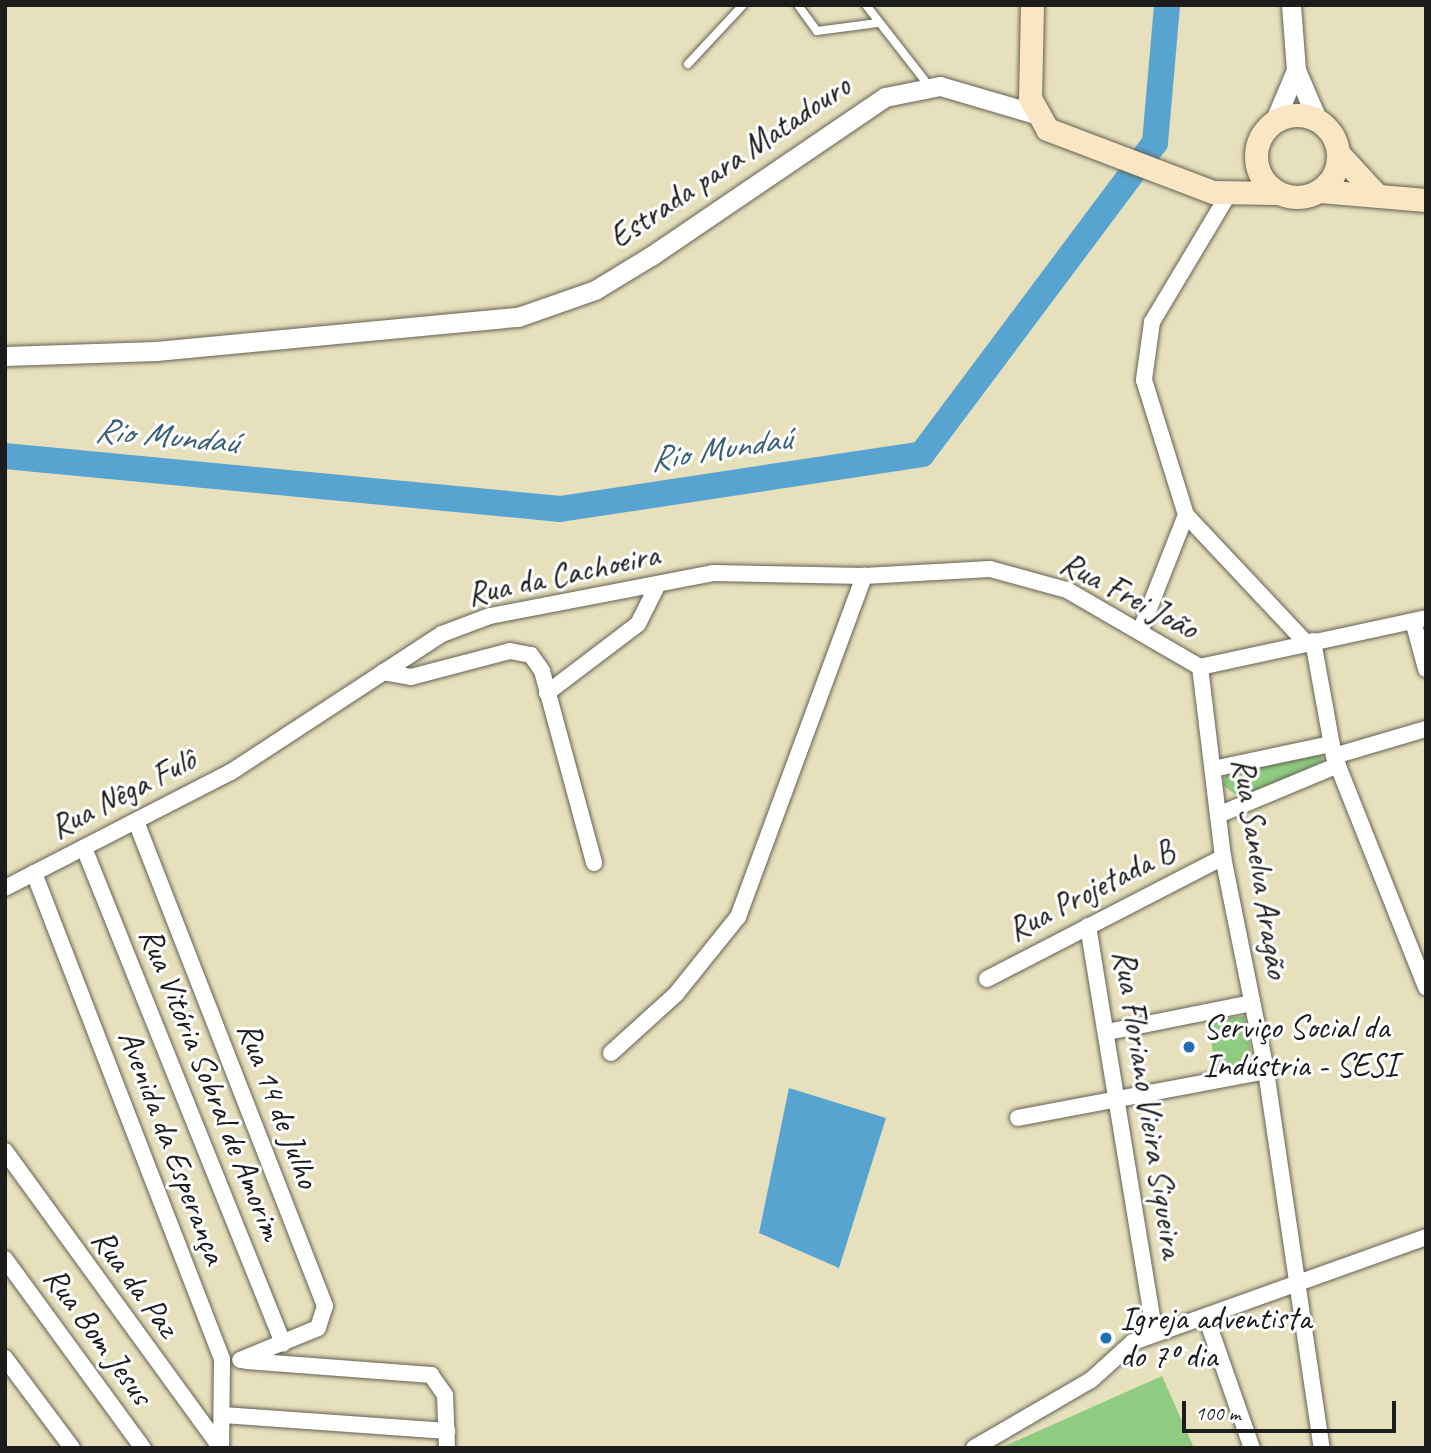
<!DOCTYPE html>
<html>
<head>
<meta charset="utf-8">
<style>
  body { margin:0 }
  #map { position:relative; width:1431px; height:1453px; overflow:hidden; background:#e7e0bc; font-family:Caveat,sans-serif }
  div>[style] { position:absolute }
  [style*='--x'] { left:calc(var(--x)*1px); top:calc(var(--y)*1px); width:calc(var(--w)*1px); rotate:calc(var(--a)*1deg) }
  .green>* { inset:0; background:#8fcb80 }
  .water>* { inset:0; background:#57a4d0 }
  .river>* { height:26px; margin:-13px; padding:0 13px; transform-origin:13px; border-radius:13px; background:#57a4d0 }
  .roads { filter:drop-shadow(0 0 2px #636154) drop-shadow(0 0 2px #636154) }
  .service>* { height:8px; margin:-4px; padding:0 4px; transform-origin:4px; border-radius:4px; background:#fff }
  .minor>* { height:16px; margin:-8px; padding:0 8px; transform-origin:8px; border-radius:8px; background:#fff }
  .tertiary>* { height:19px; margin:-9.5px; padding:0 9.5px; transform-origin:9.5px; border-radius:9.5px; background:#fff }
  .secondary>* { height:23px; margin:-11.5px; padding:0 11.5px; transform-origin:11.5px; border-radius:11.5px; background:#fbe6c4 }
  .secondary>.ring { margin:-11.5px; padding:0; box-sizing:content-box; background:none; border:23px solid #fbe6c4; border-radius:50% }
  .dots>* { width:19px; height:19px; translate:-50% -50%; box-sizing:border-box; border:4px solid #fff; border-radius:50% }
  span { translate:-50% -50%; white-space:nowrap; text-align:center; line-height:1.15; -webkit-text-stroke:6px #fff; paint-order:stroke }
  .street-label { font-size:33px; color:#1c1c1c }
  .poi-label { font-size:33px; color:#1c1c1c }
  .left { translate:0 -50%; text-align:left }
  .water-label { font-size:35px; color:#3a6076; font-style:italic }
  .frame { position:absolute; inset:0; border:7px solid #1c1c1c; pointer-events:none }
  .scale { position:absolute; left:1182px; top:1401px; width:214px; height:32px; box-sizing:border-box; border:4px solid #1c1c1c; border-top:0; padding-left:9px; font-size:21px; line-height:24px; white-space:nowrap; color:#1c1c1c; -webkit-text-stroke:5px #fff; paint-order:stroke }
</style>
</head>
<body>
<div id="map">
  <div class="green">
    <div style="clip-path:polygon(1321px 754px,1323px 761px,1241px 799px,1223px 785px,1226px 773px)"></div>
    <div style="clip-path:polygon(1245px 1016px,1253px 1065px,1215px 1072px,1209px 1020px)"></div>
    <div style="clip-path:polygon(1162px 1376px,1194px 1448px,1000px 1448px)"></div>
  </div>
  <div class="water">
    <div style="clip-path:polygon(789px 1088px,886px 1118px,839px 1268px,759px 1233px)"></div>
  </div>
  <div class="river">
    <div style="--x:5;--y:456;--w:558;--a:5.45"></div>
    <div style="--x:560;--y:509;--w:366;--a:-8.6"></div>
    <div style="--x:922;--y:454;--w:389;--a:-53.2"></div>
    <div style="--x:1155;--y:143;--w:139;--a:-85"></div>
  </div>
  <div class="roads">
    <div class="service">
      <div style="--x:798;--y:5;--w:32;--a:54"></div>
      <div style="--x:817;--y:31;--w:61;--a:-7.6"></div>
      <div style="--x:866;--y:5;--w:103;--a:52.1"></div>
      <div style="--x:688;--y:64;--w:81;--a:-47"></div>
    </div>
    <div class="minor">
      <div style="--x:1228;--y:195;--w:148;--a:120.9"></div>
      <div style="--x:1152;--y:322;--w:59;--a:97.9"></div>
      <div style="--x:1144;--y:380;--w:141;--a:72.7"></div>
      <div style="--x:1186;--y:515;--w:175;--a:46.8"></div>
      <div style="--x:1413;--y:621;--w:50;--a:74.8"></div>
      <div style="--x:1141;--y:629;--w:123;--a:-68.5"></div>
      <div style="--x:1313;--y:641;--w:117;--a:79.7"></div>
      <div style="--x:1334;--y:756;--w:249;--a:68.3"></div>
      <div style="--x:1200;--y:667;--w:191;--a:83.1"></div>
      <div style="--x:1223;--y:857;--w:218;--a:78.6"></div>
      <div style="--x:1266;--y:1071;--w:381;--a:81.6"></div>
      <div style="--x:1200;--y:667;--w:231;--a:-12.2"></div>
      <div style="--x:383;--y:672;--w:28;--a:10"></div>
      <div style="--x:411;--y:677;--w:102;--a:-14.7"></div>
      <div style="--x:510;--y:651;--w:21;--a:11"></div>
      <div style="--x:531;--y:655;--w:19;--a:55"></div>
      <div style="--x:542;--y:671;--w:199;--a:74.8"></div>
      <div style="--x:547;--y:693;--w:114;--a:-37.2"></div>
      <div style="--x:638;--y:624;--w:42;--a:-63.4"></div>
      <div style="--x:1334;--y:756;--w:96;--a:-16.4"></div>
      <div style="--x:1213;--y:769;--w:121;--a:-12"></div>
      <div style="--x:1218;--y:815;--w:130;--a:-22.6"></div>
      <div style="--x:137;--y:824;--w:517;--a:68.69"></div>
      <div style="--x:325;--y:1306;--w:23;--a:108"></div>
      <div style="--x:318;--y:1328;--w:84;--a:157.7"></div>
      <div style="--x:84;--y:848;--w:534;--a:68.1"></div>
      <div style="--x:34;--y:873;--w:521;--a:68.85"></div>
      <div style="--x:222;--y:1359;--w:89;--a:90.6"></div>
      <div style="--x:5;--y:888;--w:254;--a:-27.2"></div>
      <div style="--x:231;--y:772;--w:252;--a:-33.2"></div>
      <div style="--x:442;--y:634;--w:51;--a:-20.6"></div>
      <div style="--x:490;--y:616;--w:227;--a:-10.9"></div>
      <div style="--x:713;--y:573;--w:151;--a:1.1"></div>
      <div style="--x:864;--y:576;--w:126;--a:-3.2"></div>
      <div style="--x:990;--y:569;--w:80;--a:15.3"></div>
      <div style="--x:1067;--y:590;--w:154;--a:30.1"></div>
      <div style="--x:1088;--y:926;--w:412;--a:80.7"></div>
      <div style="--x:987;--y:979;--w:266;--a:-27.3"></div>
      <div style="--x:1107;--y:1032;--w:148;--a:-11.3"></div>
      <div style="--x:611;--y:1053;--w:88;--a:-42.2"></div>
      <div style="--x:676;--y:994;--w:99;--a:-51.2"></div>
      <div style="--x:738;--y:917;--w:364;--a:-69.7"></div>
      <div style="--x:1018;--y:1118;--w:252;--a:-10.7"></div>
      <div style="--x:5;--y:1151;--w:367;--a:54"></div>
      <div style="--x:5;--y:1259;--w:234;--a:53.9"></div>
      <div style="--x:1206;--y:1317;--w:139;--a:70.7"></div>
      <div style="--x:5;--y:1358;--w:112;--a:53.3"></div>
      <div style="--x:246;--y:1361;--w:186;--a:4.3"></div>
      <div style="--x:431;--y:1375;--w:24;--a:55"></div>
      <div style="--x:445;--y:1395;--w:53;--a:87.8"></div>
      <div style="--x:223;--y:1415;--w:225;--a:4.1"></div>
      <div style="--x:974;--y:1448;--w:135;--a:-30.2"></div>
      <div style="--x:1091;--y:1380;--w:57;--a:-42.1"></div>
      <div style="--x:1133;--y:1342;--w:311;--a:-19.7"></div>
    </div>
    <div class="tertiary">
      <div style="--x:1291;--y:5;--w:65;--a:85.6"></div>
      <div style="--x:1296;--y:70;--w:53;--a:66.8"></div>
      <div style="--x:1275;--y:120;--w:54;--a:-67.2"></div>
      <div style="--x:5;--y:356;--w:151;--a:-1.9"></div>
      <div style="--x:156;--y:351;--w:364;--a:-5.4"></div>
      <div style="--x:518;--y:317;--w:82;--a:-19.3"></div>
      <div style="--x:595;--y:290;--w:66;--a:-31.3"></div>
      <div style="--x:651;--y:256;--w:283;--a:-34.2"></div>
      <div style="--x:885;--y:97;--w:56;--a:-11.3"></div>
      <div style="--x:940;--y:86;--w:99;--a:16.4"></div>
    </div>
    <div class="secondary">
      <div style="--x:1032;--y:5;--w:93;--a:91.2"></div>
      <div style="--x:1030;--y:98;--w:35;--a:61"></div>
      <div style="--x:1047;--y:129;--w:178;--a:20.8"></div>
      <div style="--x:1213;--y:192;--w:65;--a:0.9"></div>
      <div class="ring" style="left:1256px;top:115px;width:59px;height:59px"></div>
      <div style="--x:1339;--y:154;--w:53;--a:47.3"></div>
      <div style="--x:1320;--y:191;--w:106;--a:4.9"></div>
    </div>
  </div>
  <div class="dots">
    <div style="left:1189px;top:1047px;background:#1f6fb2"></div>
    <div style="left:1106px;top:1338px;background:#1f6fb2"></div>
  </div>
  <div class="street-label">
    <span style="left:730px;top:162px;rotate:-34deg">Estrada para Matadouro</span>
    <span style="left:563px;top:575px;rotate:-12deg">Rua da Cachoeira</span>
    <span style="left:1129px;top:596px;rotate:28deg">Rua Frei João</span>
    <span style="left:123px;top:794px;rotate:-27deg">Rua Nêga Fulô</span>
    <span style="left:1260px;top:868px;rotate:81deg">Rua Sanelva Aragão</span>
    <span style="left:1091px;top:891px;rotate:-27deg">Rua Projetada B</span>
    <span style="left:211px;top:1084px;rotate:68deg">Rua Vitória Sobral de Amorim</span>
    <span style="left:1148px;top:1104px;rotate:81deg">Rua Floriano Vieira Siqueira</span>
    <span style="left:278px;top:1105px;rotate:69deg">Rua 14 de Julho</span>
    <span style="left:172px;top:1147px;rotate:69deg">Avenida da Esperança</span>
    <span style="left:135px;top:1283px;rotate:54deg">Rua da Paz</span>
    <span style="left:98px;top:1336px;rotate:54deg">Rua Bom Jesus</span>
  </div>
  <div class="poi-label">
    <span class="left" style="left:1203px;top:1047px">Serviço Social da<br>Indústria - SESI</span>
    <span class="left" style="left:1120px;top:1338px">Igreja adventista<br>do 7º dia</span>
  </div>
  <div class="water-label">
    <span style="left:166px;top:436px;rotate:5deg">Rio Mundaú</span>
    <span style="left:720px;top:449px;rotate:-9deg">Rio Mundaú</span>
  </div>
  <div class="frame"></div>
  <div class="scale">100 m</div>
</div>
</body>
</html>
